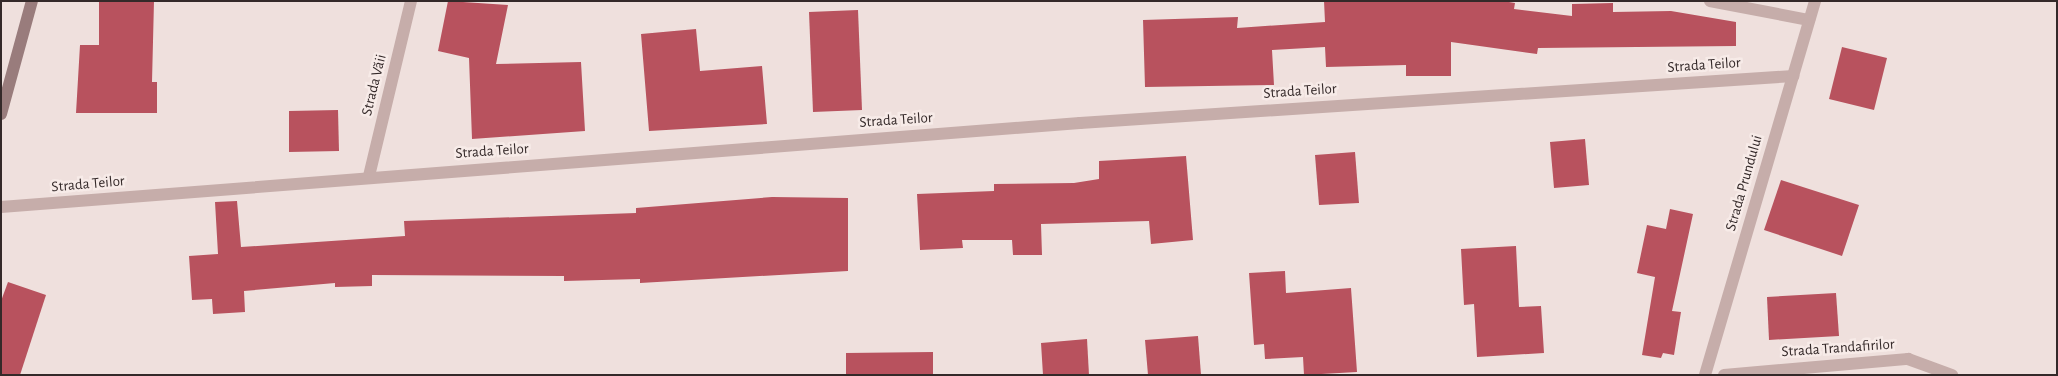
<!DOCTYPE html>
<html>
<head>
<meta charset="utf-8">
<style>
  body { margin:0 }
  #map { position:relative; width:2058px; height:376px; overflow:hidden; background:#efe0dd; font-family:"Alegreya Sans",sans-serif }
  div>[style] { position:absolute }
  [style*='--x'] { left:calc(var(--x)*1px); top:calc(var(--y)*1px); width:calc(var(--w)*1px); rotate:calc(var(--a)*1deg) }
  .building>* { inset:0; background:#b8525e }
  .street>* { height:12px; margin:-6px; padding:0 6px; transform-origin:6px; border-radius:6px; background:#c6adaa }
  .secondary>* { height:12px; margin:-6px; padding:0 6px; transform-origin:6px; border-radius:6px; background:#997c7c }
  span { translate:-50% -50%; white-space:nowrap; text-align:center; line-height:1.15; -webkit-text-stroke:5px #f7ebe8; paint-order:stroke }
  .street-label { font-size:15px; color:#342929 }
  .frame { position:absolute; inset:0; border:2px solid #342929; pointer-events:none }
</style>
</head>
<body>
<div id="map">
  <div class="building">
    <div style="clip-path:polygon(99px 1px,154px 1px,152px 82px,157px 82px,157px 113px,76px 113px,80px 45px,99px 45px)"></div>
    <div style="clip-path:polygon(448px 1px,508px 5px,496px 64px,581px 62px,585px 131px,472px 139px,469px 58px,438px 51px)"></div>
    <div style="clip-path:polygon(1324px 1px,1503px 1px,1515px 3px,1514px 9px,1572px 16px,1572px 4px,1613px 3px,1613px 12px,1671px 11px,1736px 22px,1736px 46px,1538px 48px,1537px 54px,1451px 42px,1451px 76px,1406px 76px,1406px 65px,1326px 67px,1325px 47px,1272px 50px,1274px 85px,1145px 87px,1143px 20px,1238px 17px,1237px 28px,1325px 22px)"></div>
    <div style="clip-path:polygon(858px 10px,862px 110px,813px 112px,809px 12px)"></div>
    <div style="clip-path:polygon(696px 29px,700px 71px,762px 66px,767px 124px,649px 131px,641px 34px)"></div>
    <div style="clip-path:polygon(1842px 47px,1887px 58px,1874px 110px,1829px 99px)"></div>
    <div style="clip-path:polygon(338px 110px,339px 151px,289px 152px,289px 111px)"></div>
    <div style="clip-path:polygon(1585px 139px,1589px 185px,1554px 188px,1550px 142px)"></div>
    <div style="clip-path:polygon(1355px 152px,1359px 203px,1319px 205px,1315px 155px)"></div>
    <div style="clip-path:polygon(1186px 156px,1193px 240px,1151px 244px,1149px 221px,1041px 224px,1042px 255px,1013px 255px,1012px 240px,962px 240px,963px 248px,920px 250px,917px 194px,994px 191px,994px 184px,1074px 183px,1099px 179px,1099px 161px)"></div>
    <div style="clip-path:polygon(1781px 180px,1859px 205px,1842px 256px,1764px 230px)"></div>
    <div style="clip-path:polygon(772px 197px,848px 198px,848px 271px,640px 283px,640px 279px,564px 281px,564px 276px,372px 275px,372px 286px,335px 287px,335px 283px,244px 291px,245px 312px,213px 314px,212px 299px,192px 300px,189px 256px,218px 254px,215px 202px,237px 201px,241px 247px,405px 236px,404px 221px,636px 213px,636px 208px)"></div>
    <div style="clip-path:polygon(1670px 209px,1693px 214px,1672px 311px,1681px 312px,1674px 355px,1663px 353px,1661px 358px,1642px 355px,1655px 277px,1637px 273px,1647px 225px,1666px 229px)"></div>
    <div style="clip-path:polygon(1516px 246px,1519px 307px,1541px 306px,1544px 353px,1477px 357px,1474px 304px,1464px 305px,1461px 249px)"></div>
    <div style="clip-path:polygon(1285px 271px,1286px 293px,1351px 288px,1357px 372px,1304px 375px,1303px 357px,1265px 359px,1264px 344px,1254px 345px,1249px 273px)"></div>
    <div style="clip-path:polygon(8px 282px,46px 295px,20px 375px,1px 375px,1px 301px)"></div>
    <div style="clip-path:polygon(1836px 293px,1839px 336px,1769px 340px,1767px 297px)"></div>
    <div style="clip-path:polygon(1198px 336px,1201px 375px,1148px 375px,1145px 340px)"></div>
    <div style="clip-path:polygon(1087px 339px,1089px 375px,1043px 375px,1041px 343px)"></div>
    <div style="clip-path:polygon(933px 352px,933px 375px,846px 375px,846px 353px)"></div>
  </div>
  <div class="street">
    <div style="--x:1710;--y:1;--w:101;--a:10.9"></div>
    <div style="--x:369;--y:176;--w:180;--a:-76.5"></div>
    <div style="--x:1;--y:207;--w:1082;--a:-4.45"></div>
    <div style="--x:1080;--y:123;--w:715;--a:-3.77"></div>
    <div style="--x:1705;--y:375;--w:390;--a:-73.6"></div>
    <div style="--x:1724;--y:375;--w:185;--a:-5"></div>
    <div style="--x:1908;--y:359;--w:47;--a:20"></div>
  </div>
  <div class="secondary">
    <div style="--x:1;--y:114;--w:117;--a:-74.7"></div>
  </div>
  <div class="street-label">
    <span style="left:1704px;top:65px;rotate:-4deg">Strada Teilor</span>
    <span style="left:374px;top:85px;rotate:-76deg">Strada Văii</span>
    <span style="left:1300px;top:91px;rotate:-4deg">Strada Teilor</span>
    <span style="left:896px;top:120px;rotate:-4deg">Strada Teilor</span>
    <span style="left:492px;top:151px;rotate:-4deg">Strada Teilor</span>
    <span style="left:1744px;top:183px;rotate:-74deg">Strada Prundului</span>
    <span style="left:88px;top:184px;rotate:-5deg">Strada Teilor</span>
    <span style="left:1838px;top:348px;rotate:-4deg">Strada Trandafirilor</span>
  </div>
  <div class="frame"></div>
</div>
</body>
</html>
